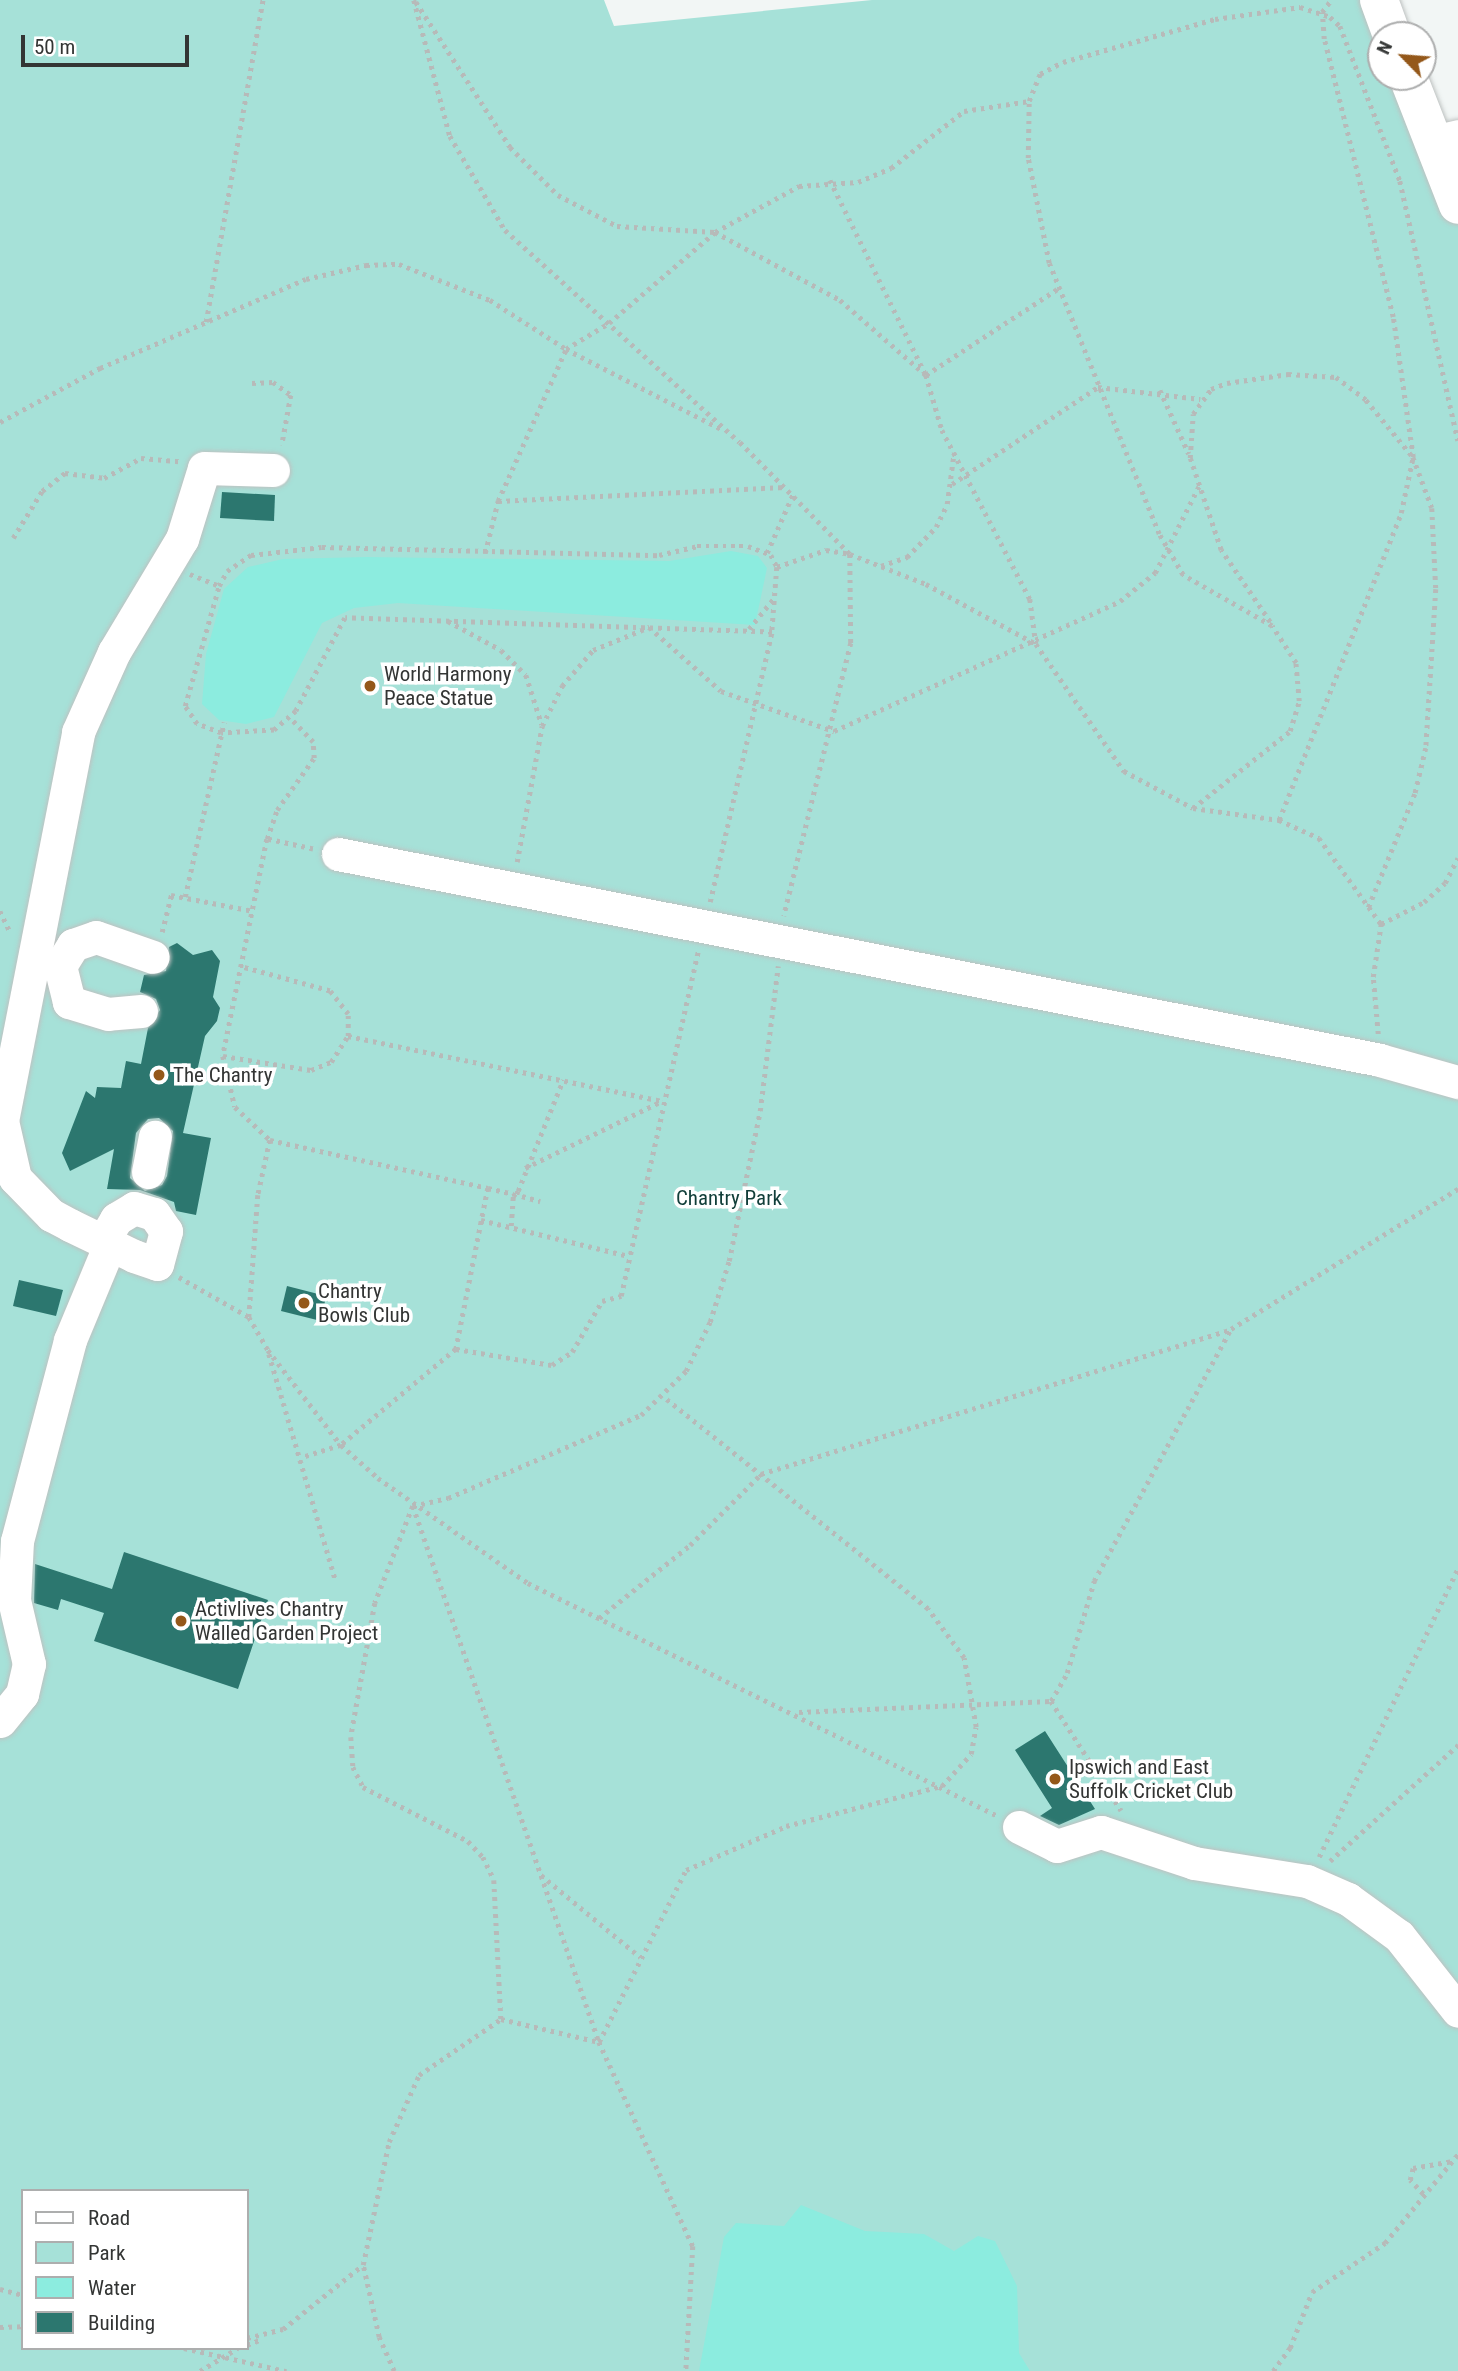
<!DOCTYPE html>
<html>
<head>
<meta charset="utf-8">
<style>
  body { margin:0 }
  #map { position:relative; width:1458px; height:2371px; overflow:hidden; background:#f2f6f5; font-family:"Roboto Condensed",sans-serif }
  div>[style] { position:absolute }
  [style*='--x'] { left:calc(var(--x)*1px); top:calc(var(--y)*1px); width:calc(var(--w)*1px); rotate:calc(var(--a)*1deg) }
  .green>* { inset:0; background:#a6e1d8 }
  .water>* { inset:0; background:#8cecdf }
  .building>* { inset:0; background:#2c776f }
  .path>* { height:4.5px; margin-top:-2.25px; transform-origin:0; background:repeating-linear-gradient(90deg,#b7bab9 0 3.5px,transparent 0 8.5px) }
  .roads { filter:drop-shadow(0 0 2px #bec2c1) drop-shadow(0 0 2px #bec2c1) }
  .minor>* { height:33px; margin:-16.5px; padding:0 16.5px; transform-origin:16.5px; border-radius:16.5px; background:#fff }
  .major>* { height:38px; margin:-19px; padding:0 19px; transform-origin:19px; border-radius:19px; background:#fff }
  .dots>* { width:19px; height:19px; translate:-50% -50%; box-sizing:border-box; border:4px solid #fff; border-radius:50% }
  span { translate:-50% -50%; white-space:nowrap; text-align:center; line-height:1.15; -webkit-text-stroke:7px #fff; paint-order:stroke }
  .poi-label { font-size:21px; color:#333534 }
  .left { translate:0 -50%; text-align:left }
  .park-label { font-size:21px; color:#113e39 }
  .legend { position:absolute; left:21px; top:2189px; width:228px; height:161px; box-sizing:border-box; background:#fff; border:2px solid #adaeae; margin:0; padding:9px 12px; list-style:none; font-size:21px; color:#333534 }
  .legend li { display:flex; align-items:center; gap:14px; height:35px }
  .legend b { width:35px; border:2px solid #adaeae }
  .north { position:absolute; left:1367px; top:21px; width:70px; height:70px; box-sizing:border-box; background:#fff; border:2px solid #adaeae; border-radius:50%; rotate:295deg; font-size:19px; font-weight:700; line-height:28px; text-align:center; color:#333534 }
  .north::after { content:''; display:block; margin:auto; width:24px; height:32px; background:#94581a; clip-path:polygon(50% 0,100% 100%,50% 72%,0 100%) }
  .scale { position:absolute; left:21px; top:35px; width:168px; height:32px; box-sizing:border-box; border:4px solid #333534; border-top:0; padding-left:9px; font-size:21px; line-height:24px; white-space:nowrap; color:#333534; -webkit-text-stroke:5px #fff; paint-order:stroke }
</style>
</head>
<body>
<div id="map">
  <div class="green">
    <div style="clip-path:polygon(evenodd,0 0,604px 0,614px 26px,872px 0,1379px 0,1381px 77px,1408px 77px,1458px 205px,1458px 2371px,0 2371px,0 0,23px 2191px,247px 2191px,247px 2348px,23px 2348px,23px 2191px)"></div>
  </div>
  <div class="water">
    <div style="clip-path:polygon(731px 551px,758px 556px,767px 568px,755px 625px,398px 603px,354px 608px,322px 623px,274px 717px,246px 724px,219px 720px,202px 704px,206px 654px,224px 589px,248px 567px,283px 559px,366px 557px,669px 561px)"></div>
    <div style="clip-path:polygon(801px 2205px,865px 2231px,924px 2234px,954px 2251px,978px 2236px,995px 2241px,1017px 2286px,1019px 2353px,1030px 2371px,699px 2371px,724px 2237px,736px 2223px,784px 2226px)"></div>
  </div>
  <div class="building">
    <div style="clip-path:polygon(222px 492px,275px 495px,274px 521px,220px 518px)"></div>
    <div style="clip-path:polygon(evenodd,177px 943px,193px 955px,212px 950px,220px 961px,213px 997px,220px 1008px,217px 1021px,205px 1036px,183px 1133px,211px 1138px,196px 1215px,176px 1211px,174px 1202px,140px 1190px,107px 1189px,114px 1149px,70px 1171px,62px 1153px,86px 1091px,95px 1098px,97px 1087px,121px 1088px,126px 1061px,141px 1064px,148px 1028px,160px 1010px,156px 999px,140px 992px,144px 975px,166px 971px,169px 947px,177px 943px,159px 1118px,173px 1131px,167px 1176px,162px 1185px,145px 1191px,130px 1178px,136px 1133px,148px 1119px,159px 1118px)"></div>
    <div style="clip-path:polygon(19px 1280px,63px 1290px,56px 1316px,13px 1306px)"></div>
    <div style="clip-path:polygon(287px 1286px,326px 1296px,321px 1321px,281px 1311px)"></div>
    <div style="clip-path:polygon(124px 1552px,268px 1600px,238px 1689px,94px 1641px,104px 1613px,61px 1599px,58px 1610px,34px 1603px,35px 1564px,112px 1589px)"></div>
    <div style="clip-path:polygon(1045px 1731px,1095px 1809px,1059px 1825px,1040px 1816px,1052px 1808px,1015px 1750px)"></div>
  </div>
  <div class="path">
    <div style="--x:414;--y:0;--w:141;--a:75.2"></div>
    <div style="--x:450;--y:136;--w:109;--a:59.7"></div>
    <div style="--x:505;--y:230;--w:316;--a:42.1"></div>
    <div style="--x:740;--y:442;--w:157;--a:45.5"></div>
    <div style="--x:850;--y:554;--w:89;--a:89.4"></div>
    <div style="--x:851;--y:643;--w:281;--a:103.8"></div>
    <div style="--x:416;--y:2;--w:173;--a:57"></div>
    <div style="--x:510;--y:147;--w:68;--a:45"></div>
    <div style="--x:558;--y:195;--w:67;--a:27.7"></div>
    <div style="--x:617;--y:226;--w:98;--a:3.5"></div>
    <div style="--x:715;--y:232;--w:142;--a:28.5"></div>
    <div style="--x:840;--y:300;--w:114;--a:41.1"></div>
    <div style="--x:926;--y:375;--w:57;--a:73.8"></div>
    <div style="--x:942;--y:430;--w:191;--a:62.5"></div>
    <div style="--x:1030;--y:599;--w:45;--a:82.4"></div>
    <div style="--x:830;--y:180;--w:217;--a:63.8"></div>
    <div style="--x:926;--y:375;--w:159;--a:-33.2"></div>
    <div style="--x:206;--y:322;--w:327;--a:-80"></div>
    <div style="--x:252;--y:383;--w:21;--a:-3"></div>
    <div style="--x:273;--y:382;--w:22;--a:36"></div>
    <div style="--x:291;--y:395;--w:51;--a:100.2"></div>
    <div style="--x:1160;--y:390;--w:70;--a:65.6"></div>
    <div style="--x:0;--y:422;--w:114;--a:-28.4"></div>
    <div style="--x:100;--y:368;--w:224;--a:-23.4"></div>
    <div style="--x:306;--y:279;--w:62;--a:-13.1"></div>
    <div style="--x:366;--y:265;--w:33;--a:-2"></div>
    <div style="--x:399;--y:264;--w:98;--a:21.6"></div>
    <div style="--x:490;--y:300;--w:90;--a:32.8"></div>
    <div style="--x:566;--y:349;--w:177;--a:27.3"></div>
    <div style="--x:952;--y:484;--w:175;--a:-33.6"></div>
    <div style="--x:1098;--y:387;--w:103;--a:6.7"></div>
    <div style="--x:498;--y:501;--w:288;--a:-2.8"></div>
    <div style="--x:13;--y:538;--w:55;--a:-58.3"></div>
    <div style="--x:42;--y:491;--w:29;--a:-38"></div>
    <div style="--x:65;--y:473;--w:39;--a:7"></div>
    <div style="--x:104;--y:478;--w:42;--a:-28.4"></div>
    <div style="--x:141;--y:458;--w:38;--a:5"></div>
    <div style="--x:697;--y:546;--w:51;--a:0"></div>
    <div style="--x:748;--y:546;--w:25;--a:21"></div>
    <div style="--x:771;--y:555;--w:13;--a:63"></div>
    <div style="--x:777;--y:567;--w:65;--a:94.4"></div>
    <div style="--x:772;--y:632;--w:427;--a:-178.1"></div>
    <div style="--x:345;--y:618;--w:105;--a:117.8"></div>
    <div style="--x:296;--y:711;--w:29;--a:139"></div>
    <div style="--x:274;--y:730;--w:53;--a:176.8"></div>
    <div style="--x:221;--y:733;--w:26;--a:-159"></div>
    <div style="--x:197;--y:724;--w:22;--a:-124"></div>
    <div style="--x:185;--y:706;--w:125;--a:-74.2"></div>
    <div style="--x:219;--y:586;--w:17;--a:-62"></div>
    <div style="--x:227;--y:571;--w:29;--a:-34"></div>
    <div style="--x:251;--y:555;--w:71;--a:-6.4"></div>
    <div style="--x:322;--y:547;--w:337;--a:1.4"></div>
    <div style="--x:659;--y:555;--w:39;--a:-13"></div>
    <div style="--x:485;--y:553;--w:54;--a:-76"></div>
    <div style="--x:498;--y:501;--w:167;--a:-65.9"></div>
    <div style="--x:566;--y:349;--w:50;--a:-31.2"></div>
    <div style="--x:609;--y:323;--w:140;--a:-40.6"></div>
    <div style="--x:715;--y:232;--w:96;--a:-28.7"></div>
    <div style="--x:799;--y:186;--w:59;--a:-3.9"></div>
    <div style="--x:858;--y:182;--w:36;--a:-23"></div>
    <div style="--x:891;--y:168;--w:93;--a:-38"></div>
    <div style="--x:964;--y:111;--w:66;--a:-8.7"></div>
    <div style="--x:767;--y:553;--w:64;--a:-66.2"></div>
    <div style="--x:881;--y:566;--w:28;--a:-19"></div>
    <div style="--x:907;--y:557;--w:42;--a:-46"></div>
    <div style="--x:936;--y:527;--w:25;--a:-64"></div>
    <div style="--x:947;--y:504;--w:52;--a:-82.3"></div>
    <div style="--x:777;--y:567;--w:52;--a:-19.1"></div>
    <div style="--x:826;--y:550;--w:24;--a:9"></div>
    <div style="--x:850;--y:554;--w:82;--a:21.5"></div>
    <div style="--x:926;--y:584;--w:125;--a:28.6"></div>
    <div style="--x:1036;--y:644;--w:155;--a:55.3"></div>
    <div style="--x:1124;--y:771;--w:78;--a:28.2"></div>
    <div style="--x:1193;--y:808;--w:87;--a:7.9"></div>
    <div style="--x:1279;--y:820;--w:44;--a:24.2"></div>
    <div style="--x:1319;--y:838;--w:106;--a:54.2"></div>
    <div style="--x:190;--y:574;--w:31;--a:22"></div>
    <div style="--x:448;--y:621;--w:60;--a:28.7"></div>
    <div style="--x:501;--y:650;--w:35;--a:45"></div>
    <div style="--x:526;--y:675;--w:52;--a:72.3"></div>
    <div style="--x:1270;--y:622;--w:87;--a:-124.2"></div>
    <div style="--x:1221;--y:550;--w:97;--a:-108.6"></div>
    <div style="--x:1190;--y:458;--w:44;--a:-86.1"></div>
    <div style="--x:1193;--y:414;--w:31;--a:-54"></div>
    <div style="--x:1211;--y:389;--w:17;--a:-21"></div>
    <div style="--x:1227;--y:383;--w:62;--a:-8.4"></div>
    <div style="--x:1288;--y:374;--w:48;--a:3.6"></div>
    <div style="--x:1336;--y:377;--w:38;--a:37"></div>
    <div style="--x:1366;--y:400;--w:74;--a:50.5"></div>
    <div style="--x:1413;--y:457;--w:54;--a:69.6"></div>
    <div style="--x:1432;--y:508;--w:81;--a:87.2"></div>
    <div style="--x:1436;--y:589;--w:159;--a:93.6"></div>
    <div style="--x:1426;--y:748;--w:47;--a:103.4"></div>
    <div style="--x:1415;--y:794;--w:124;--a:112.2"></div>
    <div style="--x:749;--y:629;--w:38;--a:-51"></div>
    <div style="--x:1193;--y:808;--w:124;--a:-38.4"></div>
    <div style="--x:1290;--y:731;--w:31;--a:-73"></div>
    <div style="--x:1299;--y:701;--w:38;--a:-95"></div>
    <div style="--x:1296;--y:663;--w:44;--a:-123"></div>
    <div style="--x:1272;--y:626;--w:103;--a:-150.2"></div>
    <div style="--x:1183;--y:575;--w:48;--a:-120.3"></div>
    <div style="--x:1159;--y:534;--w:292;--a:-112.1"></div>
    <div style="--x:1049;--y:263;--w:107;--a:-101.3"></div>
    <div style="--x:1028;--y:158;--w:57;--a:-89"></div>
    <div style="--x:1029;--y:101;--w:29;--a:-68"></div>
    <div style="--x:1040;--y:74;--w:26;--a:-28"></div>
    <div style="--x:1063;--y:62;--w:158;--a:-15.8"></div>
    <div style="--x:1215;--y:19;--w:86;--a:-8"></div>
    <div style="--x:1300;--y:7;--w:32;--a:18"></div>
    <div style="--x:1330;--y:17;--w:13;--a:42"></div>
    <div style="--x:1340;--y:26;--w:166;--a:68.8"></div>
    <div style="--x:1400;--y:181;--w:266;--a:77.4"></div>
    <div style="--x:1279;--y:820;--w:330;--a:-68.3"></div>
    <div style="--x:1401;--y:513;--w:57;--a:-77.9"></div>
    <div style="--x:1413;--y:457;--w:141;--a:-98.1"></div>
    <div style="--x:1393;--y:317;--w:286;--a:-103.9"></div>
    <div style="--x:1324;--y:39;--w:27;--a:-94"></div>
    <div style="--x:1322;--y:12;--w:15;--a:-53"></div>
    <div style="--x:267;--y:839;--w:31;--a:-71"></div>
    <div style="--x:277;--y:810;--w:64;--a:-54.6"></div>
    <div style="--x:314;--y:758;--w:16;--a:-94"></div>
    <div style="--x:313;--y:742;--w:33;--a:-134"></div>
    <div style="--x:313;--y:849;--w:47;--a:-167.7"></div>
    <div style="--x:267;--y:839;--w:221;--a:101.5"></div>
    <div style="--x:223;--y:1056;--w:52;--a:76.8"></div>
    <div style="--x:235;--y:1107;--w:48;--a:43.3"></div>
    <div style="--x:270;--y:1140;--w:56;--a:102.3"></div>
    <div style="--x:258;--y:1195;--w:122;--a:94.2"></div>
    <div style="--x:249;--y:1317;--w:38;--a:60"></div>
    <div style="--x:268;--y:1350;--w:120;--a:52.5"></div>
    <div style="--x:341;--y:1445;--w:50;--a:41.7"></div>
    <div style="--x:378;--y:1478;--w:183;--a:35"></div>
    <div style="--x:528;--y:1583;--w:525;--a:26.37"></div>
    <div style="--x:517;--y:862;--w:138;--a:-79.6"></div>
    <div style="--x:542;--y:726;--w:45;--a:-63.4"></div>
    <div style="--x:562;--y:686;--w:48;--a:-49.3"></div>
    <div style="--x:593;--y:650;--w:61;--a:-22.3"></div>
    <div style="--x:649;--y:627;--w:96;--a:41.6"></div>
    <div style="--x:721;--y:691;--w:120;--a:19.5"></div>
    <div style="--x:834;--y:731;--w:314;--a:-24.4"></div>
    <div style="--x:1120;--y:601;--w:45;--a:-38.7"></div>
    <div style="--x:1155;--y:573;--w:97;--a:-63.2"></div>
    <div style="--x:185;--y:897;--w:179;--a:-77.4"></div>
    <div style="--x:710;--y:902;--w:277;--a:-77.1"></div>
    <div style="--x:0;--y:911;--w:25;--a:64"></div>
    <div style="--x:162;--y:932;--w:38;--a:-76"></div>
    <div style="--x:171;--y:895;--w:84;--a:11"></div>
    <div style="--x:1378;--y:1034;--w:57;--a:-95"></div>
    <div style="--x:1373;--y:977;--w:54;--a:-81.4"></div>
    <div style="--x:1381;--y:924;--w:48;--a:-27.1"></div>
    <div style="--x:1424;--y:902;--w:28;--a:-42"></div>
    <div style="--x:1445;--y:883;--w:28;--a:-63"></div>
    <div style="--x:348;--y:1036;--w:322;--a:11.7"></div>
    <div style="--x:223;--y:1056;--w:89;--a:9"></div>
    <div style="--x:311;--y:1070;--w:22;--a:-22"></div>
    <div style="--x:331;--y:1062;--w:31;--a:-57"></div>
    <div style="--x:348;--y:1036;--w:22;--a:-90"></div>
    <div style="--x:348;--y:1014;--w:29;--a:-128"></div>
    <div style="--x:330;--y:991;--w:91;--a:-164.7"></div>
    <div style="--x:270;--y:1140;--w:223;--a:12.4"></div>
    <div style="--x:488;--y:1188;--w:164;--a:101.2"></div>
    <div style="--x:456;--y:1349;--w:150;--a:140.1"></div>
    <div style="--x:341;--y:1445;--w:42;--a:162"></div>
    <div style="--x:525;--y:1168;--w:153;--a:-26.1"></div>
    <div style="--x:488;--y:1188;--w:26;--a:13"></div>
    <div style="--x:518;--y:1191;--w:120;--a:-67.9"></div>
    <div style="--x:522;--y:1196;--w:19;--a:16"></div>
    <div style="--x:481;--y:1220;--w:152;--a:13.7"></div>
    <div style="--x:511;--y:1226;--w:30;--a:-86"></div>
    <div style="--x:513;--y:1196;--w:7;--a:-45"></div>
    <div style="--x:518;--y:1191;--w:8;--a:104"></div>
    <div style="--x:179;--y:1277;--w:81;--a:29.7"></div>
    <div style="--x:456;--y:1349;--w:97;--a:9.5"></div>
    <div style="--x:552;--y:1365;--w:24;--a:-33"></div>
    <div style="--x:572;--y:1352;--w:59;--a:-59.5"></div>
    <div style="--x:602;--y:1301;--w:20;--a:-15"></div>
    <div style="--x:621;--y:1296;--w:353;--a:-77.4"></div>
    <div style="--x:269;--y:1354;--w:234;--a:73.6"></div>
    <div style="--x:413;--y:1506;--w:36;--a:-13"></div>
    <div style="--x:448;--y:1498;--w:210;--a:-23.3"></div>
    <div style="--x:641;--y:1415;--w:63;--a:-44.4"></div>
    <div style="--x:686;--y:1371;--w:55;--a:-63.9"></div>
    <div style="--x:710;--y:1322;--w:64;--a:-72.7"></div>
    <div style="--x:729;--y:1261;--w:153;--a:-78.3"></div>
    <div style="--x:760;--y:1111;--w:146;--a:-82.9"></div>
    <div style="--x:413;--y:1506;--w:104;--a:111.4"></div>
    <div style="--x:375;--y:1603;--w:136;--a:100.2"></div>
    <div style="--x:351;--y:1737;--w:30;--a:86"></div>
    <div style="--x:353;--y:1767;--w:22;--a:63"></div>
    <div style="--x:363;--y:1787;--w:118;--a:27.2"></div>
    <div style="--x:468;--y:1841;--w:22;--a:47"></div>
    <div style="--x:483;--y:1857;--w:25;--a:64"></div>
    <div style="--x:494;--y:1880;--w:139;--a:87.1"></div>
    <div style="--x:501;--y:2019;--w:101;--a:13.2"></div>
    <div style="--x:599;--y:2042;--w:193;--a:-63.2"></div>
    <div style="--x:686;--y:1870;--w:109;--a:-23.7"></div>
    <div style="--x:786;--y:1826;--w:161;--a:-14.4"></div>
    <div style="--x:942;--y:1786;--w:43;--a:-47.8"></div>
    <div style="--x:971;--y:1754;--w:27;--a:-80"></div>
    <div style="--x:976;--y:1727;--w:70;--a:-99.9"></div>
    <div style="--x:964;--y:1658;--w:61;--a:-126.3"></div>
    <div style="--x:928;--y:1609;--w:337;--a:-141.3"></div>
    <div style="--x:413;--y:1506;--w:567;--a:70.86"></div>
    <div style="--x:599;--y:2042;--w:225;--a:65.3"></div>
    <div style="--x:693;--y:2246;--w:125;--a:93.2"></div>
    <div style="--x:599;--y:1618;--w:117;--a:-38.7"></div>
    <div style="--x:690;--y:1545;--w:100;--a:-45"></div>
    <div style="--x:761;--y:1474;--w:492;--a:-17.1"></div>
    <div style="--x:1231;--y:1329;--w:267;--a:-31.7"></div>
    <div style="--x:1051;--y:1701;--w:32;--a:-60"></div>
    <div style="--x:1067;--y:1673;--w:96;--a:-73.6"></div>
    <div style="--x:1094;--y:1581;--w:285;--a:-61.5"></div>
    <div style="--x:799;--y:1712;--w:252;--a:-2.5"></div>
    <div style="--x:1051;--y:1701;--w:130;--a:57.3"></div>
    <div style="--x:1319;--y:1857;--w:321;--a:-64.3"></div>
    <div style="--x:1330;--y:1861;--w:173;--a:-42.2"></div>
    <div style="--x:541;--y:1875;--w:129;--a:39.6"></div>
    <div style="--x:1423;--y:2194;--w:19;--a:-133"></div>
    <div style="--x:1410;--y:2180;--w:12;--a:-76"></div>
    <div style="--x:1413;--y:2168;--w:39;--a:-10"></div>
    <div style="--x:0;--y:2289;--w:24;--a:15"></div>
    <div style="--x:0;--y:2327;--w:23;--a:-2"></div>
    <div style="--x:247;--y:2338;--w:37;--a:-14"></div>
    <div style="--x:283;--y:2329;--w:102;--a:-38.7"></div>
    <div style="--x:247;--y:2345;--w:16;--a:-22"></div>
    <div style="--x:184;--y:2348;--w:105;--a:12.7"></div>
    <div style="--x:200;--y:2371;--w:44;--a:-31.2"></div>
    <div style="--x:394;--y:2371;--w:37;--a:-114"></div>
    <div style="--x:379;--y:2337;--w:74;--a:-102.5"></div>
    <div style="--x:363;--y:2265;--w:126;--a:-78.1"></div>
    <div style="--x:389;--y:2142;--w:73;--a:-65.9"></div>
    <div style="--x:419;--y:2075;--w:99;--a:-34.3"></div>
    <div style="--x:1273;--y:2371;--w:29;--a:-54"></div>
    <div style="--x:1290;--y:2348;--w:60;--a:-68.6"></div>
    <div style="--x:1312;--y:2292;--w:88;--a:-33.9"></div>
    <div style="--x:1385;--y:2243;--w:115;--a:-50.6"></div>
  </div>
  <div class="roads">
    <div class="minor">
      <div style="--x:1433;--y:142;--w:26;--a:-13"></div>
      <div style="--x:338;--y:854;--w:1062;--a:11.18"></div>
      <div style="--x:1380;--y:1060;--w:81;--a:15.8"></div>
      <div style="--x:141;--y:1011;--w:33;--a:175"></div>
      <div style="--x:108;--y:1014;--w:41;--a:-162.9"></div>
      <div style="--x:69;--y:1002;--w:37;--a:-104"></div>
      <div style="--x:60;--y:966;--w:25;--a:-58"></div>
      <div style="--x:73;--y:945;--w:24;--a:-19"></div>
      <div style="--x:96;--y:937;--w:60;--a:19.3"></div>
      <div style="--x:148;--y:1172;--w:36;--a:-79"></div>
      <div style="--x:103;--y:1241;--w:26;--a:-59"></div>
      <div style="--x:116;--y:1219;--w:21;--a:-31"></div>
      <div style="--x:134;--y:1208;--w:21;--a:17"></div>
      <div style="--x:154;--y:1214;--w:21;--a:55"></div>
      <div style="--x:166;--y:1231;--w:34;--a:105"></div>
      <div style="--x:157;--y:1264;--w:24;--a:-161"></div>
      <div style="--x:134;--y:1256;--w:71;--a:-154.2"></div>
      <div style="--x:70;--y:1225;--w:21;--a:-152"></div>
      <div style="--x:51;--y:1215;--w:52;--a:-134.2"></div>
      <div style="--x:15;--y:1178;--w:58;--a:-102.8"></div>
      <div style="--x:2;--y:1121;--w:396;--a:-78.9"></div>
      <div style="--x:78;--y:732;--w:88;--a:-65.8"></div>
      <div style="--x:114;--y:652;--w:132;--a:-59"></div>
      <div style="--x:182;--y:539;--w:74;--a:-72.8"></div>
      <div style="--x:204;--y:468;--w:69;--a:1.7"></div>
      <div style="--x:0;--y:1721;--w:35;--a:-51"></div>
      <div style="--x:22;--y:1694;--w:31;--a:-77"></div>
      <div style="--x:29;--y:1664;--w:66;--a:-103.2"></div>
      <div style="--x:14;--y:1600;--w:59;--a:-87.1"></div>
      <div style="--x:17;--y:1541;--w:208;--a:-75.2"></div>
      <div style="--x:70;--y:1340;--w:104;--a:-67.4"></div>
      <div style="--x:1019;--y:1827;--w:42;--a:26.6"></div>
      <div style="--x:1057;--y:1846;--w:46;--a:-17.7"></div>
      <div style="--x:1101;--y:1832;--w:98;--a:18.4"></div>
      <div style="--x:1194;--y:1863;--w:114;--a:9.1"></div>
      <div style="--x:1307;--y:1881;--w:45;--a:23.7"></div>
      <div style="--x:1348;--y:1899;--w:63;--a:36"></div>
      <div style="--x:1399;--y:1936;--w:95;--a:51.8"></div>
    </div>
    <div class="major">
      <div style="--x:1379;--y:0;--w:37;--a:70"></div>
      <div style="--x:1408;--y:77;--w:137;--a:68.7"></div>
    </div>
  </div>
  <div class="dots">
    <div style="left:370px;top:686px;background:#94581a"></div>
    <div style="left:159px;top:1075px;background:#94581a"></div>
    <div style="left:304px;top:1303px;background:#94581a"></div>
    <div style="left:181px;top:1621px;background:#94581a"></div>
    <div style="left:1055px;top:1779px;background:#94581a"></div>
  </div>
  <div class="poi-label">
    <span class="left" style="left:384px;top:686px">World Harmony<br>Peace Statue</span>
    <span class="left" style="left:173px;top:1075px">The Chantry</span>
    <span class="left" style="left:318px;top:1303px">Chantry<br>Bowls Club</span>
    <span class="left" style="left:195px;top:1621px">Activlives Chantry<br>Walled Garden Project</span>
    <span class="left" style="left:1069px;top:1779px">Ipswich and East<br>Suffolk Cricket Club</span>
  </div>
  <div class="park-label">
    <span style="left:729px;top:1198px">Chantry Park</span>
  </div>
  <ul class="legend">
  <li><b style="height:9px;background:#fff"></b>Road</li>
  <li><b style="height:19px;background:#a6e1d8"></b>Park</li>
  <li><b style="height:19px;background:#8cecdf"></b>Water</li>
  <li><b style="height:19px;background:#2c776f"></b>Building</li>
  </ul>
  <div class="north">N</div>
  <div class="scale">50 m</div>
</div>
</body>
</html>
